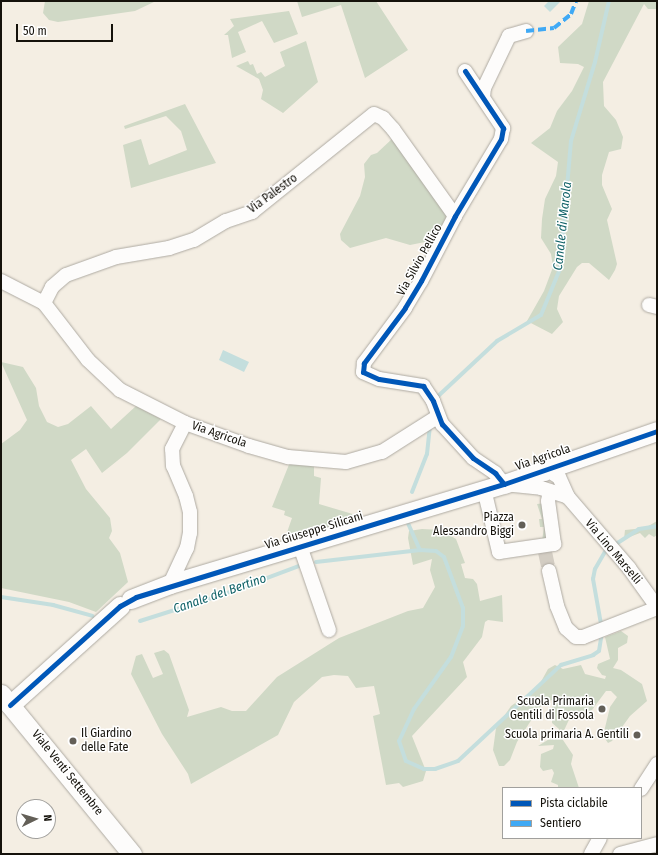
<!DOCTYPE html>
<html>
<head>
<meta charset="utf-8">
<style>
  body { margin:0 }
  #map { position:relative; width:658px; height:855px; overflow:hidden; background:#f4eee3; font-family:"Fira Sans Condensed",sans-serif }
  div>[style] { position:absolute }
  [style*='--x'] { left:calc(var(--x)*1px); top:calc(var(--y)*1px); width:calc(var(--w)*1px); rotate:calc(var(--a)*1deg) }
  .green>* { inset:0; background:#d0d9c6 }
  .water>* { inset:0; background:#c4dedd }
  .stream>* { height:4px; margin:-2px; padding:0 2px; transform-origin:2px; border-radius:2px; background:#c4dedd }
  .street-tunnel>* { height:14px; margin-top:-7px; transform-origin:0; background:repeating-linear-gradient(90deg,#d3cdc3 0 14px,transparent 0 21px) }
  .roads { filter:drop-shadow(0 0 1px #aeaaa2) drop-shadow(0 0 1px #aeaaa2) }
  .street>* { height:14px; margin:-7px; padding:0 7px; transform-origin:7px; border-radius:7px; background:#fdfcfb }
  .secondary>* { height:19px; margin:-9.5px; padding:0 9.5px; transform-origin:9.5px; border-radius:9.5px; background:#fdfcfb }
  .quiet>* { height:4px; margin-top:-2px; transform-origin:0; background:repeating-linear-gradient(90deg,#3fa9f5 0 8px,transparent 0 12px) }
  .cycleway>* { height:5px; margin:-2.5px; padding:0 2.5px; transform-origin:2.5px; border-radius:2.5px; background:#0057b8 }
  .dots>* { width:11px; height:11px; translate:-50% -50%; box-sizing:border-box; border:2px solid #fff; border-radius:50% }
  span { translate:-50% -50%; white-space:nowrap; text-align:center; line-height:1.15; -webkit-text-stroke:3px #fff; paint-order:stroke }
  .street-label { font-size:12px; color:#15120b }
  .poi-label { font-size:12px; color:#15120b }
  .right { translate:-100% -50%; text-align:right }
  .left { translate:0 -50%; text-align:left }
  .water-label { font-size:13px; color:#136469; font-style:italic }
  .frame { position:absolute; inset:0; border:2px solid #15120b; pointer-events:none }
  .legend { position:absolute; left:502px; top:787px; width:140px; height:52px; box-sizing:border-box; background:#fff; border:1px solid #a1a09d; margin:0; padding:5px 7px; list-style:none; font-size:12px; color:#15120b }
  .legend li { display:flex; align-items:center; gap:8px; height:20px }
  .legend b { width:20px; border:1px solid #a1a09d }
  .north { position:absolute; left:16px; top:799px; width:40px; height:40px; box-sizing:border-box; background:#fff; border:1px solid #a1a09d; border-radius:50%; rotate:85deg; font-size:11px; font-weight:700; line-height:16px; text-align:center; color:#15120b }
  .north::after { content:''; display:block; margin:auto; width:14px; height:18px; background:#635f57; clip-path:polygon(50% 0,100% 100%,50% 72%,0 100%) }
  .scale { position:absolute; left:16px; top:24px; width:97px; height:18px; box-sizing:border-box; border:2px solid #15120b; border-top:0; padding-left:5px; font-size:12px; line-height:14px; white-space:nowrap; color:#15120b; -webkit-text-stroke:3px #fff; paint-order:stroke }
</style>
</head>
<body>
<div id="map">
  <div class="green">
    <div style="clip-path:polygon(45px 1px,156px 1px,135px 11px,58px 22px,49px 20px,43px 13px)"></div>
    <div style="clip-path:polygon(297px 1px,376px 1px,408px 50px,365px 78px,341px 5px,302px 17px)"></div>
    <div style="clip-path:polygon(589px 1px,657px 1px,657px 9px,648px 9px,644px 4px,603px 82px,604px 106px,616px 120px,623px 137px,621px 149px,609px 152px,602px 175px,602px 185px,612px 209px,607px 220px,617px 264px,615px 270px,609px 280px,589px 263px,582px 263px,577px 267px,559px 296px,557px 309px,563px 322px,552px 334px,527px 321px,544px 291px,553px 267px,551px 254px,541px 238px,542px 219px,545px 199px,556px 176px,558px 162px,531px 143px,550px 128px,557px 111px,572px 91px,584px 67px,578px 64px,560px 63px,558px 47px,582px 24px)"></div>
    <div style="clip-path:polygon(289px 11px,298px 34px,274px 43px,262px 21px,238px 32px,246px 52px,232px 58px,228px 35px,224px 35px,234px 26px,230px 19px)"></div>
    <div style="clip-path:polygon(306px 41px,318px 82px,283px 113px,261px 99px,263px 90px,259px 79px,236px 66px,248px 61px,250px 65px,253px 64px,257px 74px,261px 72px,265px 77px,285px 66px,280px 52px)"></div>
    <div style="clip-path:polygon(185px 104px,216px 163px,131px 188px,123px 145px,141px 139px,149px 165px,187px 150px,181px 131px,166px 116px,125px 129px,124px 126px)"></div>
    <div style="clip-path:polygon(393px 138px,451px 215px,435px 240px,410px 245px,386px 238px,350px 248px,341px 240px,340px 234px,360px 196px,365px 177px,364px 164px,371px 155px,377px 153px)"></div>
    <div style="clip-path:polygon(1px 362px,23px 367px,36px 388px,39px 406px,47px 422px,58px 427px,68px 424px,91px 406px,111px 429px,136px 406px,161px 419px,127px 453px,102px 473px,86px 449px,71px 460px,86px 489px,110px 518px,112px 531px,109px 538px,120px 553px,128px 582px,96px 612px,69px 602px,1px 588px,1px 444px,20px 430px,27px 420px)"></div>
    <div style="clip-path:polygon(290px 462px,314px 466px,314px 476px,321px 478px,319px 504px,356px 515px,356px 519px,287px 541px,285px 538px,292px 518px,284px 515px,285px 511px,272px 507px)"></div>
    <div style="clip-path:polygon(545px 503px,549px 540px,542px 541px,544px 527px,540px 527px,539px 519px,542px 519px,537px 504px)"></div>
    <div style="clip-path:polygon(657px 521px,657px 535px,654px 537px,649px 534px,645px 538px,640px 533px,624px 539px,625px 530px,645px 528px)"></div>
    <div style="clip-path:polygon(422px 529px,441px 530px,456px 539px,465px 563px,461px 564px,465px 578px,473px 579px,477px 584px,480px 601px,502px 595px,503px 622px,488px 620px,485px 622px,482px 637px,463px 662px,467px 677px,412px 736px,426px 771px,423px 781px,403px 787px,399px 783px,386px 785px,373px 716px,380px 714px,374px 686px,356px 688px,348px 676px,334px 675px,322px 677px,294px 702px,278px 735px,191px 784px,188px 774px,162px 734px,131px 674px,136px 656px,142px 654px,153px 678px,163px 674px,154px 653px,164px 650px,169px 654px,189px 710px,187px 717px,221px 707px,232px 711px,246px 711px,277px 677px,339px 638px,408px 611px,423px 608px,435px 587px,430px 570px,432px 559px,413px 565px,408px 538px,409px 531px)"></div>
    <div style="clip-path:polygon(621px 631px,628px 636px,627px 643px,618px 648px,618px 660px,613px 668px,621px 670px,642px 684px,647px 701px,630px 716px,612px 741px,608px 743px,603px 736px,610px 707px,617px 697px,611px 691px,606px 691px,592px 710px,587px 713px,573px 711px,561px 737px,573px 755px,571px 764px,579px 788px,558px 788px,558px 785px,551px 782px,554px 773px,552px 769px,543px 771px,540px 767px,541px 754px,553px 749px,554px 745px,538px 746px,559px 733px,559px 729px,552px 723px,552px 700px,543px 703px,532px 719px,517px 742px,510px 760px,504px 766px,499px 766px,493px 750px,496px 728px,511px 706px,538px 687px,548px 669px,555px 665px,563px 669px,581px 665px,585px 674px,605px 679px,606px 676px,602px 675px,597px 668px,598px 664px,610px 659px,605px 637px)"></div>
  </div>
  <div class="water">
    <div style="clip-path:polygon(549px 1px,561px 1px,550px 12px,544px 6px)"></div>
    <div style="clip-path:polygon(223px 350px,249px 362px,244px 372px,219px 360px)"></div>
  </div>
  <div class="stream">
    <div style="--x:435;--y:399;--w:85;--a:-43.1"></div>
    <div style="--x:497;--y:341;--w:51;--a:-30.6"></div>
    <div style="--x:541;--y:315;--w:50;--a:-67.6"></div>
    <div style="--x:560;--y:269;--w:128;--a:-85.1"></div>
    <div style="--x:571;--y:141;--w:83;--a:-73.1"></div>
    <div style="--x:595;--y:62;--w:63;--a:-77.1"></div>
    <div style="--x:412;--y:492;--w:41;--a:-68.5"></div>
    <div style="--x:427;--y:454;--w:29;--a:-84"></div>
    <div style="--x:407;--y:521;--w:32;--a:66"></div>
    <div style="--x:616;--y:544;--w:27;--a:-33"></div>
    <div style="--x:639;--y:529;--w:18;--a:-9"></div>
    <div style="--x:316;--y:562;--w:105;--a:-6.6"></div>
    <div style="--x:420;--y:550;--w:16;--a:4"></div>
    <div style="--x:436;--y:551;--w:10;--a:37"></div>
    <div style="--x:444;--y:557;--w:54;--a:69.6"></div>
    <div style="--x:463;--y:608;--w:18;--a:90"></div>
    <div style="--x:463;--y:626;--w:33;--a:111"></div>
    <div style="--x:451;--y:657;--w:64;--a:125.4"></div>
    <div style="--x:414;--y:709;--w:35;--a:115"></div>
    <div style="--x:399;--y:741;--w:21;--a:71"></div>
    <div style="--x:406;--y:761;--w:20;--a:24"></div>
    <div style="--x:424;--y:769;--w:11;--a:0"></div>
    <div style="--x:435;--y:769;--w:24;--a:-19"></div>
    <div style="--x:458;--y:761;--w:141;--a:-43"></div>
    <div style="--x:561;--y:665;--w:34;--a:-17"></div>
    <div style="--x:593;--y:655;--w:7;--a:-34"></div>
    <div style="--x:599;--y:651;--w:18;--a:-81"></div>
    <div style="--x:1;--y:597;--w:53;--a:8.7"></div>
    <div style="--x:53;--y:605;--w:41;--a:15.4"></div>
    <div style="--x:140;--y:621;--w:83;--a:-17.6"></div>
    <div style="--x:219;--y:596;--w:85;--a:-20.6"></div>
    <div style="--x:601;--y:624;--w:46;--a:-100.1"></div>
    <div style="--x:593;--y:579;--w:10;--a:-79"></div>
    <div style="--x:595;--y:569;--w:20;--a:-60"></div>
  </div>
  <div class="street-tunnel">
    <div style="--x:545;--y:552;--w:19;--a:78"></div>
  </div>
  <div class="roads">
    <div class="street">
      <div style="--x:465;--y:71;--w:69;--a:56.3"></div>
      <div style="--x:503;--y:128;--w:11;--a:100"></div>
      <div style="--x:501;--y:139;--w:90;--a:120.9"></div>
      <div style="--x:455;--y:216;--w:73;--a:117.6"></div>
      <div style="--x:421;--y:281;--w:31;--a:121"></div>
      <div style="--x:405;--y:308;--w:69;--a:126.7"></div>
      <div style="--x:364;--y:363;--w:9;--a:96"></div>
      <div style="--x:363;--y:372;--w:17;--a:24"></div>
      <div style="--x:379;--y:379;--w:45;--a:9"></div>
      <div style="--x:423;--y:386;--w:18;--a:56"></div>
      <div style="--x:433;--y:401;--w:25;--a:69"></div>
      <div style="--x:442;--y:424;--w:46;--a:47.6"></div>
      <div style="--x:473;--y:458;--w:27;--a:34"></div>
      <div style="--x:495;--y:473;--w:14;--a:51"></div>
      <div style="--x:504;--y:484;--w:37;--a:6"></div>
      <div style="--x:541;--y:488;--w:28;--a:18"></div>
      <div style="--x:483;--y:97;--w:9;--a:-84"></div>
      <div style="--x:484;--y:88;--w:58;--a:-64.3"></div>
      <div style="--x:509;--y:36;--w:18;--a:-16"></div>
      <div style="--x:1;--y:281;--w:48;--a:27.1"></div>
      <div style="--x:44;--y:303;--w:72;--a:52.3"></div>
      <div style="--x:88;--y:360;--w:44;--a:43.2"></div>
      <div style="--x:120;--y:390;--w:73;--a:26.9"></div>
      <div style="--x:185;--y:423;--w:68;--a:19.8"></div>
      <div style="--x:249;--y:446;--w:41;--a:15.8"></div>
      <div style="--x:288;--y:457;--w:58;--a:4.9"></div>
      <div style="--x:346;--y:462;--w:37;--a:-16"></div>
      <div style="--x:382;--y:452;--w:65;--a:-32.5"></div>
      <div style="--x:44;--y:303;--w:18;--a:-63"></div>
      <div style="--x:52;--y:287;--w:18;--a:-41"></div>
      <div style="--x:66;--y:275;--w:53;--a:-19.8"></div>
      <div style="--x:116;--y:257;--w:54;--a:-9.6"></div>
      <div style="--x:169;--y:248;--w:26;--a:-18"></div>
      <div style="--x:194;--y:240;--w:37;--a:-31"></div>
      <div style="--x:226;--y:221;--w:28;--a:-19"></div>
      <div style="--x:252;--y:212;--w:156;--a:-38.8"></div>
      <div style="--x:374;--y:114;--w:10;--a:24"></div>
      <div style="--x:383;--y:118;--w:15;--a:48"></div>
      <div style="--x:393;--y:129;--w:107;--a:54.5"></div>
      <div style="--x:649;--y:305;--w:8;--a:14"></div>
      <div style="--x:545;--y:474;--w:5;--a:-79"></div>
      <div style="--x:546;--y:469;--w:15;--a:32"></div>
      <div style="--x:559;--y:477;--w:22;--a:66"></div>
      <div style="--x:568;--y:497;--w:94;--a:49.3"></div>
      <div style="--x:629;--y:568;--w:48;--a:54.3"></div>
      <div style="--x:484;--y:489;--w:65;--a:76.6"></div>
      <div style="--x:499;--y:552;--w:56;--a:-8.3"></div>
      <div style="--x:554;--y:544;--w:43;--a:-97.9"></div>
      <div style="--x:548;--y:501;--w:10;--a:-79"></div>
      <div style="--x:300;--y:546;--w:89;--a:71"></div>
      <div style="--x:549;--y:571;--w:36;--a:77"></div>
      <div style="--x:557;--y:606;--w:24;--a:68"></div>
      <div style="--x:566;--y:628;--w:13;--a:42"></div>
      <div style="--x:576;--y:637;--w:7;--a:0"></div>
      <div style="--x:583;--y:637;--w:79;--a:-21.4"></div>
      <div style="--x:170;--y:584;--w:40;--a:-65"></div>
      <div style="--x:187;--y:548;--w:15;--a:-79"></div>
      <div style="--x:190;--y:533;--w:21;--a:-90"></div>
      <div style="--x:190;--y:512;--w:16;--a:-104"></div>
      <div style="--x:186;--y:496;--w:33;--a:-113"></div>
      <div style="--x:173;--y:466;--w:17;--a:-93"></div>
      <div style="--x:172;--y:449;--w:29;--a:-63"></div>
      <div style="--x:641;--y:789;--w:30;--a:-57"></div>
      <div style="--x:591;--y:854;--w:18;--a:-61"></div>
      <div style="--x:620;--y:854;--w:38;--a:-15"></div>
    </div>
    <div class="secondary">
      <div style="--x:131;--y:599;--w:42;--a:-21"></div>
      <div style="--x:170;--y:584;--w:349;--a:-16.7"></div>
      <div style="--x:504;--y:484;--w:162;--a:-19.1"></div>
      <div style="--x:1;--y:694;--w:207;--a:50.7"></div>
      <div style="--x:10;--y:705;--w:148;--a:-42"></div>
    </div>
  </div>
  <div class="quiet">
    <div style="--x:526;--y:31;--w:28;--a:-6"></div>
    <div style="--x:554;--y:28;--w:22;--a:-39"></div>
    <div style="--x:571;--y:14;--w:14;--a:-69"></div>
  </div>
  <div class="cycleway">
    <div style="--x:465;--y:71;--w:69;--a:56.3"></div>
    <div style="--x:503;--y:128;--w:11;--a:100"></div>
    <div style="--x:501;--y:139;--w:90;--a:120.9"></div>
    <div style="--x:455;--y:216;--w:73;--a:117.6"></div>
    <div style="--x:421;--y:281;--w:31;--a:121"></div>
    <div style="--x:405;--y:308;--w:69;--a:126.7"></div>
    <div style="--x:364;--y:363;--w:9;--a:96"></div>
    <div style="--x:363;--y:372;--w:17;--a:24"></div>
    <div style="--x:379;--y:379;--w:45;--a:9"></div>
    <div style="--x:423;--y:386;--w:18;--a:56"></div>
    <div style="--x:433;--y:401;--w:25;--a:69"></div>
    <div style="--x:442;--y:424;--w:46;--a:47.6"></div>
    <div style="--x:473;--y:458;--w:27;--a:34"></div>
    <div style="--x:495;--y:473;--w:14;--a:51"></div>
    <div style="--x:10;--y:705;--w:148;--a:-42"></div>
    <div style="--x:120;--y:606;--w:18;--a:-29"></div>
    <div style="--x:136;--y:597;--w:385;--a:-17.1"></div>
    <div style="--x:504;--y:484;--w:162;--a:-19.1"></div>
  </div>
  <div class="dots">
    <div style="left:522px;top:525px;background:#635f57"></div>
    <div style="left:602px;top:709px;background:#635f57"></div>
    <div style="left:637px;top:735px;background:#635f57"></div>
    <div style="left:73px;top:741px;background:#635f57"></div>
  </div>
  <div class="street-label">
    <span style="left:273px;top:194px;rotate:-36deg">Via Palestro</span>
    <span style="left:420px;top:260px;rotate:-61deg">Via Silvio Pellico</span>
    <span style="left:219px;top:435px;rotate:19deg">Via Agricola</span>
    <span style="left:543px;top:458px;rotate:-19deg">Via Agricola</span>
    <span style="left:314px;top:531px;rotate:-17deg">Via Giuseppe Silicani</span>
    <span style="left:613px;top:552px;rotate:50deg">Via Lino Marselli</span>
    <span style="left:67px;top:773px;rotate:51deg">Viale Venti Settembre</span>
  </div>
  <div class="poi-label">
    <span class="right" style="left:514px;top:525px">Piazza<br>Alessandro Biggi</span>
    <span class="right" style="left:594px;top:709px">Scuola Primaria<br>Gentili di Fossola</span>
    <span class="left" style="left:81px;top:741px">Il Giardino<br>delle Fate</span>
    <span class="right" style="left:629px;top:735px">Scuola primaria A. Gentili</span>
  </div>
  <div class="water-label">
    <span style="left:563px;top:226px;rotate:-84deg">Canale di Marola</span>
    <span style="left:220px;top:594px;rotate:-19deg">Canale del Bertino</span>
  </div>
  <div class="frame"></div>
  <ul class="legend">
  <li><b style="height:5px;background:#0057b8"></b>Pista ciclabile</li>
  <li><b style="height:5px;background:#3fa9f5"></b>Sentiero</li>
  </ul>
  <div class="north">N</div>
  <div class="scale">50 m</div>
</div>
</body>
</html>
